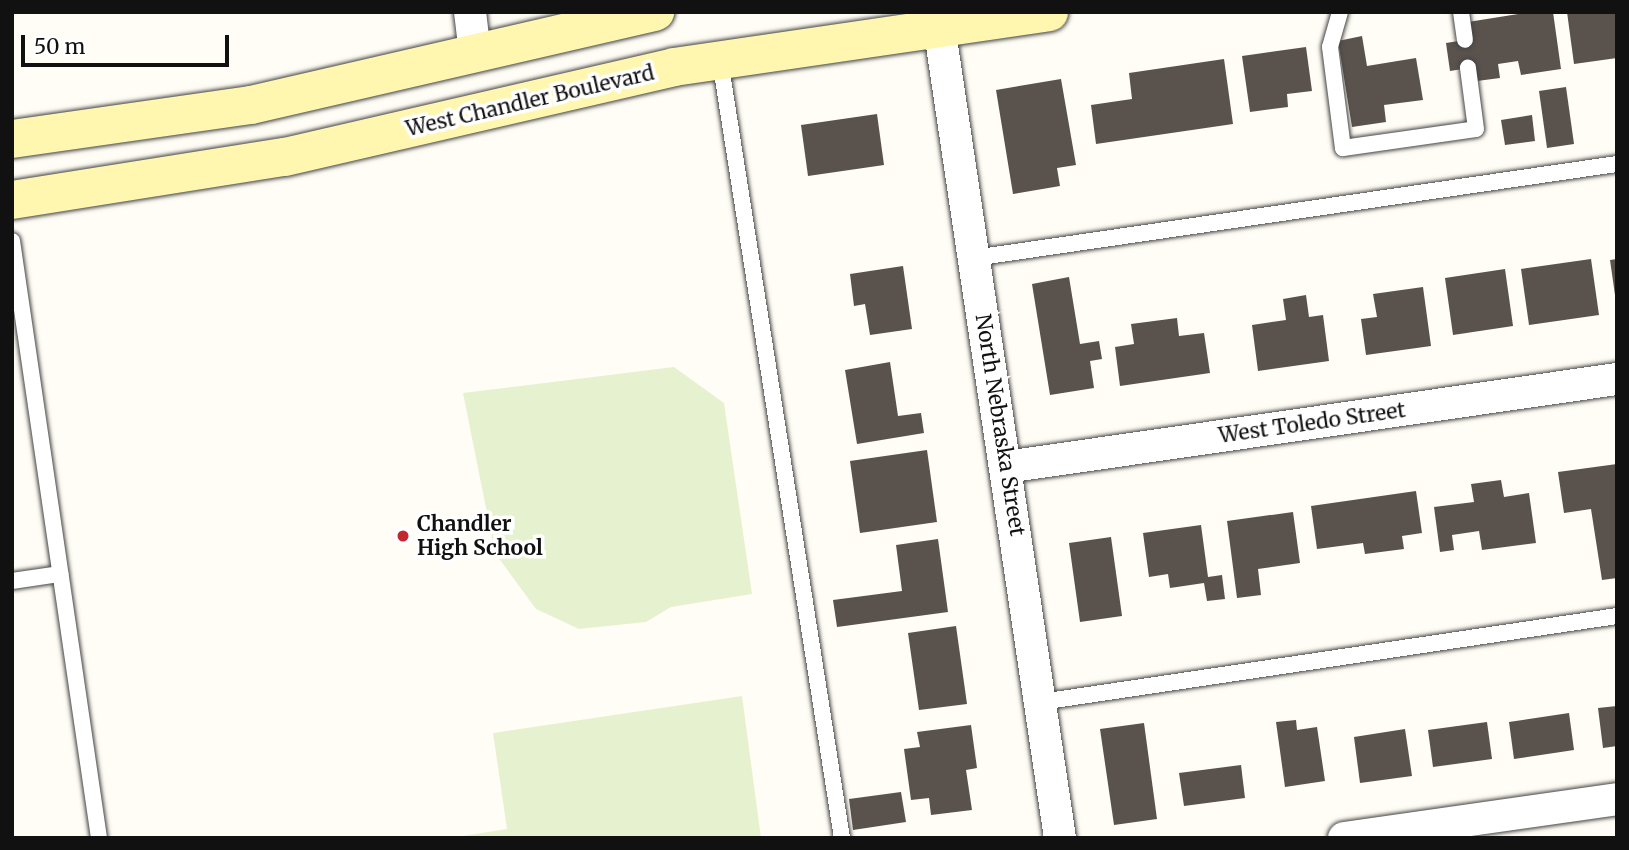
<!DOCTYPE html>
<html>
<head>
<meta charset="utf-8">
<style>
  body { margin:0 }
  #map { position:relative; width:1629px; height:850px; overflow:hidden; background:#fffdf5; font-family:Merriweather,serif }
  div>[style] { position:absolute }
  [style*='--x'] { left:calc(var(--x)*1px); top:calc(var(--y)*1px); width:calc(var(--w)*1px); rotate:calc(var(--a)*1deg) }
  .pitch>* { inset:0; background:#e6f2cf }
  .building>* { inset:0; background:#5a524d }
  .roads { filter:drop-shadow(0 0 2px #444) drop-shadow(0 0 2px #444) }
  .lane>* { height:16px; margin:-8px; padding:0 8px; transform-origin:8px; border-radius:8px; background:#fff }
  .street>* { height:32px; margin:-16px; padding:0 16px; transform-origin:16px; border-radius:16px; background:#fff }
  .secondary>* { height:38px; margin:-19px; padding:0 19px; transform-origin:19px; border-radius:19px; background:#fff6b0 }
  .dots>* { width:19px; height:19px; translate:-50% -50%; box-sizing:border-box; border:4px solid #fff; border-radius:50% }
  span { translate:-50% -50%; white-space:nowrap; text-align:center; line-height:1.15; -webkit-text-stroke:7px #fff; paint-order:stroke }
  .street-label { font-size:21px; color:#111 }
  .poi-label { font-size:21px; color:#111; font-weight:700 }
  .left { translate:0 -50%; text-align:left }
  .frame { position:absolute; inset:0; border:14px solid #111; pointer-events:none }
  .scale { position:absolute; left:21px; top:35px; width:208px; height:32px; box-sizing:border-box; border:4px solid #111; border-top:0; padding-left:9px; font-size:21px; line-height:24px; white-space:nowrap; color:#111; -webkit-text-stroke:5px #fff; paint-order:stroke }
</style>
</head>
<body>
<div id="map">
  <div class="pitch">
    <div style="clip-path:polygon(674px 367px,724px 403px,752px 594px,671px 607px,646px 622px,579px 629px,536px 609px,495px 553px,463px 393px)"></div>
    <div style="clip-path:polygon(742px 696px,761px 838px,450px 838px,507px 829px,493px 733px)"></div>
  </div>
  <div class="building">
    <div style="clip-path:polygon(1531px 12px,1553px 12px,1561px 69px,1521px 75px,1518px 61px,1498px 64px,1500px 78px,1477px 81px,1475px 67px,1450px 71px,1446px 43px,1471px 39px,1468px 22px)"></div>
    <div style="clip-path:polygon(1567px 12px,1617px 12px,1617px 58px,1574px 64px)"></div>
    <div style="clip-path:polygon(1362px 36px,1367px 66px,1416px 58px,1423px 100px,1384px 105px,1386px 122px,1352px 127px,1338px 41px)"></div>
    <div style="clip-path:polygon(1306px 47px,1312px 91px,1287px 94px,1288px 107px,1250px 112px,1242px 56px)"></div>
    <div style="clip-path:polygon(1224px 59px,1233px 124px,1096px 144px,1091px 105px,1132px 99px,1129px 73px)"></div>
    <div style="clip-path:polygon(1061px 79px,1076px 165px,1057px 168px,1060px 186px,1013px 194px,996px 90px)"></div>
    <div style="clip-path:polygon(1566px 87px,1574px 144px,1547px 148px,1539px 91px)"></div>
    <div style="clip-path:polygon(877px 114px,884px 165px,808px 176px,801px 125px)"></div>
    <div style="clip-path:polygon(1532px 115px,1535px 141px,1505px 145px,1501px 120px)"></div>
    <div style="clip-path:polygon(1591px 259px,1599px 315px,1529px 325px,1521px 269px)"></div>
    <div style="clip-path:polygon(1617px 259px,1617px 295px,1615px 295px,1610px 260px)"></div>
    <div style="clip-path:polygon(903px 266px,912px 329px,870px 335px,865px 304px,854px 306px,850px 274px)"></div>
    <div style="clip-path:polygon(1505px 269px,1513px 326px,1453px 335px,1445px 278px)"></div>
    <div style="clip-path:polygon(1069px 277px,1080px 344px,1099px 341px,1102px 359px,1090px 361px,1094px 388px,1050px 395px,1032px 284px)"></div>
    <div style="clip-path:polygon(1423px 287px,1431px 346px,1366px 355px,1361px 319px,1377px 317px,1373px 294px)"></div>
    <div style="clip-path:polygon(1306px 295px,1309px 317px,1323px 315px,1329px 361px,1258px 371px,1252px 325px,1286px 320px,1283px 299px)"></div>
    <div style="clip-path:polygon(1177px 318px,1179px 336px,1204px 333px,1210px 373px,1120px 386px,1115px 347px,1134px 344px,1131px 324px)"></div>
    <div style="clip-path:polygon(890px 362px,898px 416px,921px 413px,924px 433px,857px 444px,845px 370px)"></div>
    <div style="clip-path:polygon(927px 450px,937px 522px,860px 533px,850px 461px)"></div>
    <div style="clip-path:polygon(1617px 464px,1617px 578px,1602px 580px,1591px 509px,1564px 513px,1558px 472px)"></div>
    <div style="clip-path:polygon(1501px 480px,1504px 497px,1529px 493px,1536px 543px,1482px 550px,1479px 531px,1452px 535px,1454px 550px,1440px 552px,1434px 507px,1474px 502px,1471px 484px)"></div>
    <div style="clip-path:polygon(1416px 491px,1422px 533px,1402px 536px,1404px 549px,1365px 554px,1363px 543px,1317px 549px,1311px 506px)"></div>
    <div style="clip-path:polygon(1293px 512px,1300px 563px,1258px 569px,1261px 595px,1237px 598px,1227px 521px)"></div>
    <div style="clip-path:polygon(1201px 525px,1208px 577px,1222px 575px,1225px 599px,1207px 601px,1204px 583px,1170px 588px,1168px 574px,1149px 577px,1143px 533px)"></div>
    <div style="clip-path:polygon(1111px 537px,1122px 616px,1080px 622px,1069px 543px)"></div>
    <div style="clip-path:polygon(938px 539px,948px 612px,837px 627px,833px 600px,902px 591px,896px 545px)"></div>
    <div style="clip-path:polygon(956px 626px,967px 704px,919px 710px,908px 633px)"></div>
    <div style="clip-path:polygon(1617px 706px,1617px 746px,1603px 748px,1598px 708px)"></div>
    <div style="clip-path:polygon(1569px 713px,1574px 750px,1514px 759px,1509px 722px)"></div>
    <div style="clip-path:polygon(1296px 720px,1297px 730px,1317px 727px,1325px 781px,1285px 787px,1276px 722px)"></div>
    <div style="clip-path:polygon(1487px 722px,1492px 759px,1433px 767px,1428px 730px)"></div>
    <div style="clip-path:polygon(1144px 723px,1157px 819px,1114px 825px,1100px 729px)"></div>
    <div style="clip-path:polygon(971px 725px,977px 768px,966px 770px,972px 810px,931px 815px,929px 798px,911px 800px,904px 749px,920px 747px,917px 732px)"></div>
    <div style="clip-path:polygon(1405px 729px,1412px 776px,1360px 783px,1354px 737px)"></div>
    <div style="clip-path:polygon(1241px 765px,1245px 798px,1184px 806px,1179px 773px)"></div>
    <div style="clip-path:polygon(901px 792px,906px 822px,853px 830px,849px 799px)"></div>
  </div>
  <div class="roads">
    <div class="lane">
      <div style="--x:1340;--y:12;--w:36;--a:106"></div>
      <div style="--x:1330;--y:47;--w:102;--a:82.7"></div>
      <div style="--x:1343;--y:148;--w:134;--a:-8.1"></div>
      <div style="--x:1476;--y:129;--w:62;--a:-97.5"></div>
      <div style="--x:1461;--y:12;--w:28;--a:82"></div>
      <div style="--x:720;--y:60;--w:788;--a:81.09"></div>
      <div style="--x:12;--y:241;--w:603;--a:81.71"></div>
      <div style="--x:974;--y:258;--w:650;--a:-8.32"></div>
      <div style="--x:12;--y:581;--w:49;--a:-8.3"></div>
      <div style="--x:1041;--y:702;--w:582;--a:-8.49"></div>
    </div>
    <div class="street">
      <div style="--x:470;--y:12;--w:41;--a:83"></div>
      <div style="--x:937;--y:12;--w:835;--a:81.53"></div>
      <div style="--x:1006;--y:467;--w:617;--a:-8.2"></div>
      <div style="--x:1344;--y:838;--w:276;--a:-8.1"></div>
    </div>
    <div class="secondary">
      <div style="--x:12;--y:139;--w:241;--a:-8.1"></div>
      <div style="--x:251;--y:105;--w:415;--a:-13"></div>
      <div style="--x:12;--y:200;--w:276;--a:-9"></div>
      <div style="--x:285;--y:157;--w:399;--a:-13"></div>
      <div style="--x:674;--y:67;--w:379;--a:-8.3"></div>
    </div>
  </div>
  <div class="dots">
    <div style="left:403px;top:536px;background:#c4262e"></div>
  </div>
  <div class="street-label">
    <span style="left:530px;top:101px;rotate:-13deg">West Chandler Boulevard</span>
    <span style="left:1312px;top:423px;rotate:-8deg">West Toledo Street</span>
    <span style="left:1000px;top:425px;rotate:81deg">North Nebraska Street</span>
  </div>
  <div class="poi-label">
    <span class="left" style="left:417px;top:536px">Chandler<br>High School</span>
  </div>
  <div class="frame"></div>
  <div class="scale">50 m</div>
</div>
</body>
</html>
